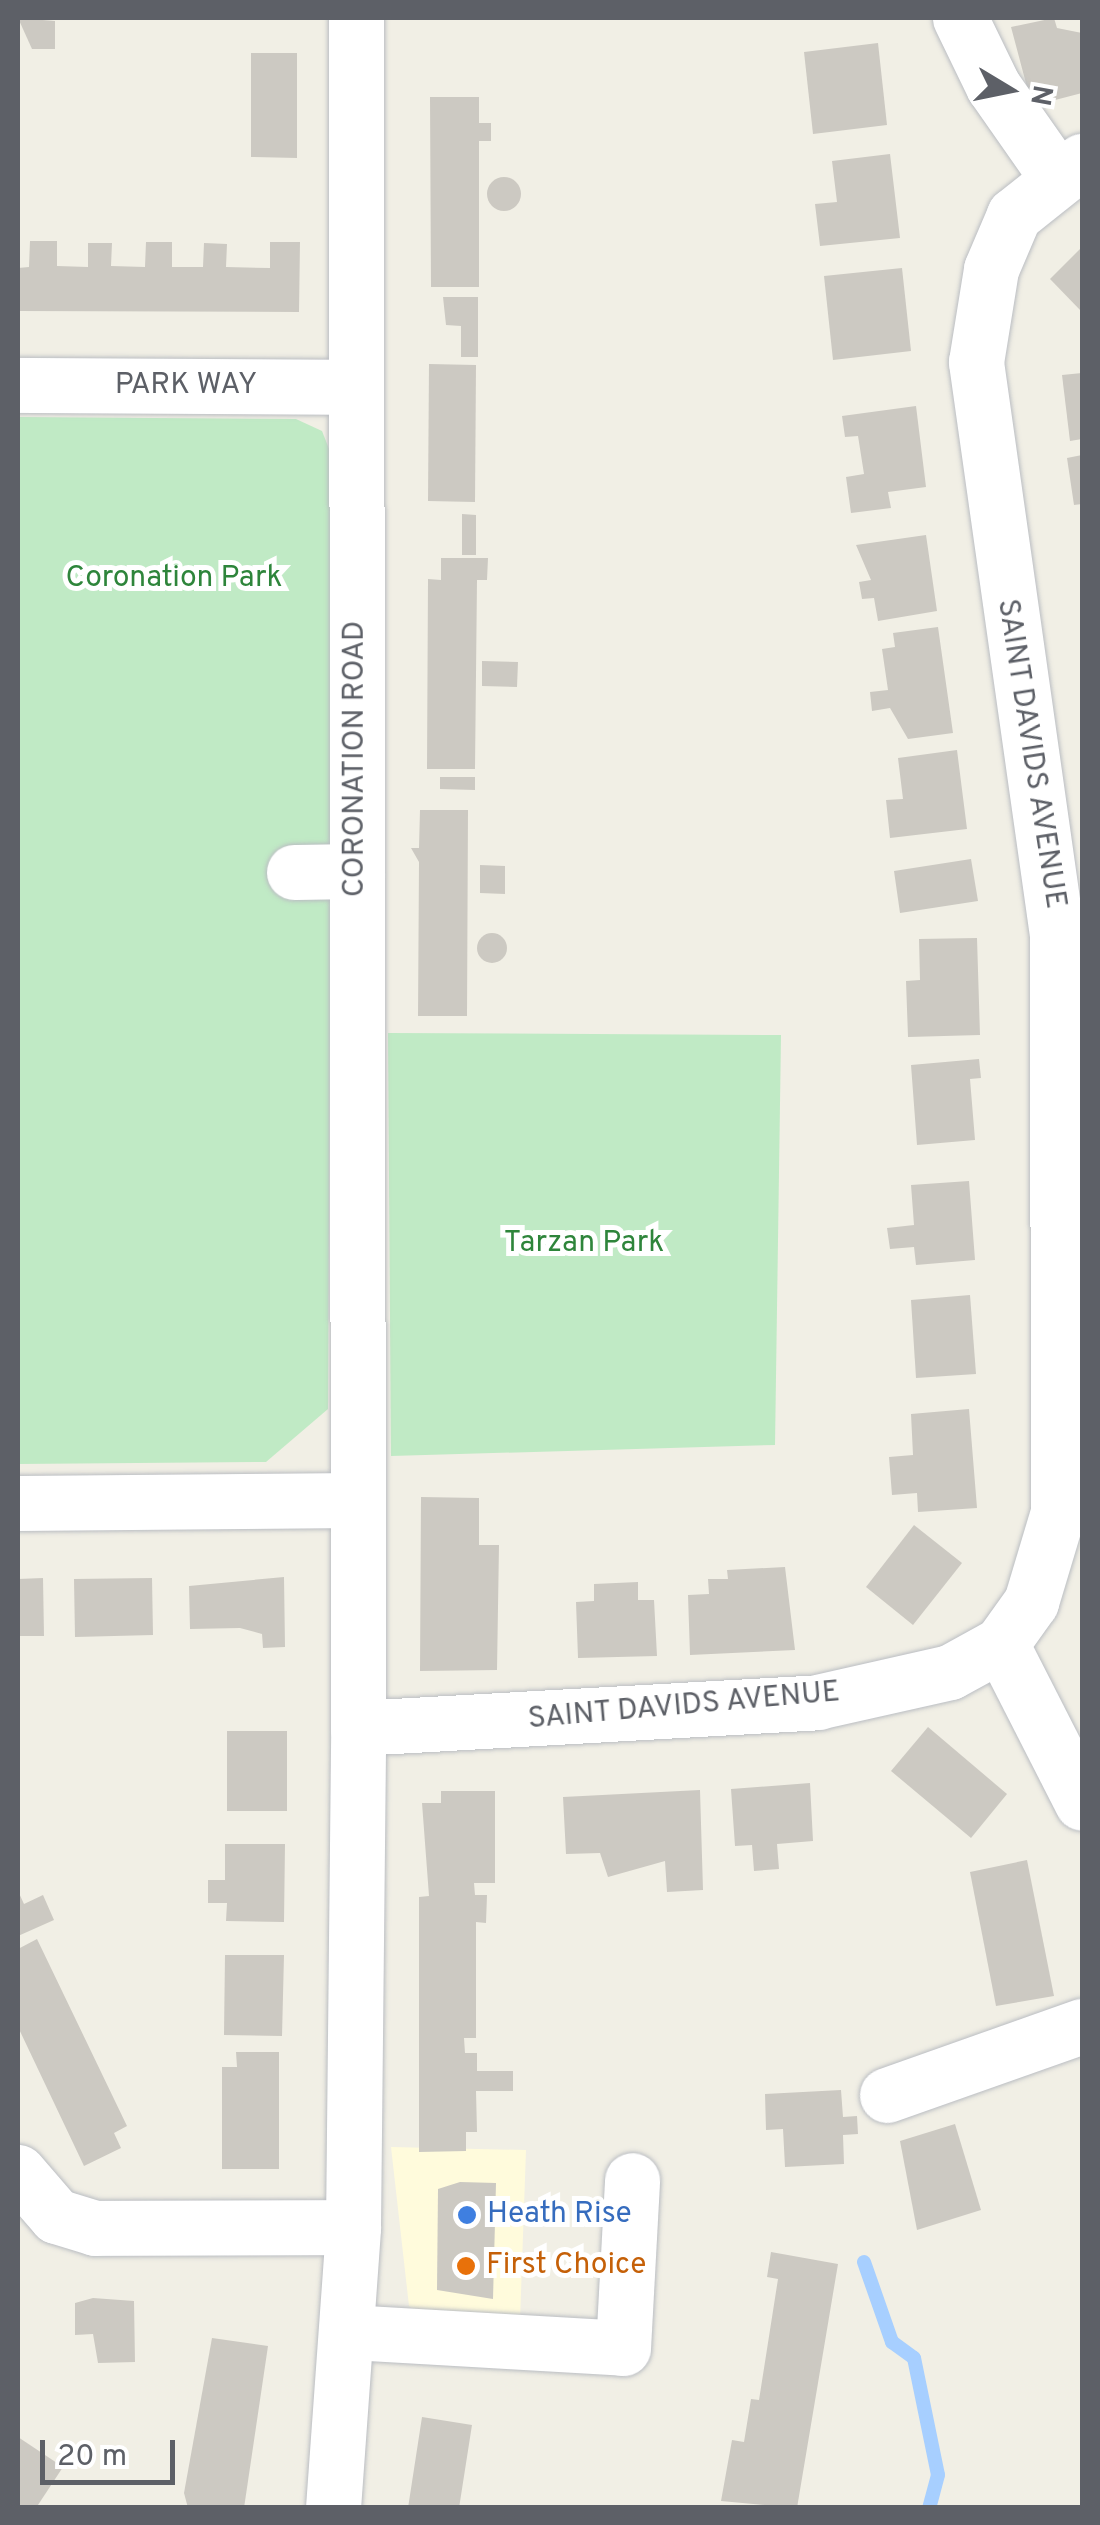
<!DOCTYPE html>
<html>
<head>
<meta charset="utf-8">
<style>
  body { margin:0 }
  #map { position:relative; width:1100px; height:2525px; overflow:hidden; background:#f1efe5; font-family:Overpass,sans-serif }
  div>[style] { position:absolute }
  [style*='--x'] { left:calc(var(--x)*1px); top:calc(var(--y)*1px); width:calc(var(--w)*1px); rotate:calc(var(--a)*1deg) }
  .commercial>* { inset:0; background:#fffbdc }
  .green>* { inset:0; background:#c0eac5 }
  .stream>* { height:14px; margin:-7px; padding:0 7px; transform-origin:7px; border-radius:7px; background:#a7cfff }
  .building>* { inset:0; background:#ccc9c2 }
  .round { border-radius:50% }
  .roads { filter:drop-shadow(0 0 2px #babdc2) drop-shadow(0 0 2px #babdc2) }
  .minor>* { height:55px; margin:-27.5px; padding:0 27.5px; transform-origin:27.5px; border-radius:27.5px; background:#fff }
  .dots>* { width:28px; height:28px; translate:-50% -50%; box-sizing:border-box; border:5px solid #fff; border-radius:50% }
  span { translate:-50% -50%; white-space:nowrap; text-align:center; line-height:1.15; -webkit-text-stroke:10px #fff; paint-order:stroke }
  .street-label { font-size:30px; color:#5d6067 }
  .park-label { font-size:30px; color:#2e853b }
  .shop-label { font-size:30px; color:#366cbe }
  .left { translate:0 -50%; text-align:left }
  .food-label { font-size:30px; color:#c56008 }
  .frame { position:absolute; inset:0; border:20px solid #5d6067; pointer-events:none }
  .north { position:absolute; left:960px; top:40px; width:100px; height:100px; -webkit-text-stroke:8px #fff; paint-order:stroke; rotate:100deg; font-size:28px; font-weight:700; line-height:40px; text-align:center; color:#5d6067 }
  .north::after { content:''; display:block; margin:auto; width:35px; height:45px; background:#5d6067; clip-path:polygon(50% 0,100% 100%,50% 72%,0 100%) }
  .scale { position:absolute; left:40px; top:2440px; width:135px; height:45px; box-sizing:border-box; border:5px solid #5d6067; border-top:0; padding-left:12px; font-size:30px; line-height:35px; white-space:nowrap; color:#5d6067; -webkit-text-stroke:8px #fff; paint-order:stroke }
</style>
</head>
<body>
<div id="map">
  <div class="commercial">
    <div style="clip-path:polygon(391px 2147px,526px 2150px,520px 2321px,427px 2320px,409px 2306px)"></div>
  </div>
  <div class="green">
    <div style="clip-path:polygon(18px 417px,296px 419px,322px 431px,333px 459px,328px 1409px,266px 1462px,18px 1464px)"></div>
    <div style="clip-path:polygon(388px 1033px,781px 1035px,775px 1445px,391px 1456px)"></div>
  </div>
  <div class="stream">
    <div style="--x:864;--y:2262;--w:85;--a:70.7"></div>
    <div style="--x:892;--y:2342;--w:27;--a:36"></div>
    <div style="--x:914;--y:2358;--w:119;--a:78.4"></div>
    <div style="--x:938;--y:2475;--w:34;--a:105"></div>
  </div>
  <div class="building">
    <div style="clip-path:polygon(18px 18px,55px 21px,55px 49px,32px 49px)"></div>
    <div style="clip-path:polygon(1054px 18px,1057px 28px,1082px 33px,1082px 93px,1032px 106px,1011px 27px)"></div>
    <div style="clip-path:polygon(878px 43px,887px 125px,813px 134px,804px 52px)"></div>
    <div style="clip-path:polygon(251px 53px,297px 53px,297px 158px,251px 157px)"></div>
    <div style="clip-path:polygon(430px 97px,479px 97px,479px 123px,491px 123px,491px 141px,479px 141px,479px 287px,431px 287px)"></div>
    <div style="clip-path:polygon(890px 154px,900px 238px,820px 246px,815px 204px,837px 202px,832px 161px)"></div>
    <div class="round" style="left:487px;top:177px;width:34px;height:34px"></div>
    <div style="clip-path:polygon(30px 241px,57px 241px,57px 266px,88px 267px,88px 243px,112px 243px,111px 266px,145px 267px,146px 242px,172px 242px,172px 267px,203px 267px,204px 243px,227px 244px,226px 267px,270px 268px,270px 242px,300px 242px,299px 312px,18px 311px,18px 268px,29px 267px)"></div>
    <div style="clip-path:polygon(1082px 247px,1082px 312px,1050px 279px)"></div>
    <div style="clip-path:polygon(902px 268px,911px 351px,833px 360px,824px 276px)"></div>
    <div style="clip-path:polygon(443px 297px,478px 297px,478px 357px,461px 357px,461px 326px,446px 325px)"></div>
    <div style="clip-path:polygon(429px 364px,476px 365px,475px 502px,428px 501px)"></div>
    <div style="clip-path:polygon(1082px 373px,1082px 439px,1070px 441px,1062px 375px)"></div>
    <div style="clip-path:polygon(916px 406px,926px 487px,888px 492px,891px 508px,851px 513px,846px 477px,864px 474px,858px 436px,845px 437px,842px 416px)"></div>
    <div style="clip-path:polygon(1082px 455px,1082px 504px,1074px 505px,1067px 458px)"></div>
    <div style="clip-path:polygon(462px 514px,476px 515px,476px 555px,462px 555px)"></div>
    <div style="clip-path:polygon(926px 535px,937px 611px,878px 621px,874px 598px,862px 599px,859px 582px,871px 580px,856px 545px)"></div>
    <div style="clip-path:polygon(441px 558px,488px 558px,487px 580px,477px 580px,475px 769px,427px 769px,428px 579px,441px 580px)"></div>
    <div style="clip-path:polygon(938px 627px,953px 733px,908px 739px,890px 708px,872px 711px,870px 692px,888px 690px,882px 649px,895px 647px,893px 633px)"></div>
    <div style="clip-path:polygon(482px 661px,518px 662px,517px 687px,482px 686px)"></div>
    <div style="clip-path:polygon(957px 750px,967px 829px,890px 838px,886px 800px,903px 799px,898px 758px)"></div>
    <div style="clip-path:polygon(440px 777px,475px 777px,475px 790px,440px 789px)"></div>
    <div style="clip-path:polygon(420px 810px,468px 810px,467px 1016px,418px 1016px,419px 862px,411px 848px,419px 848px)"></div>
    <div style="clip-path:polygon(971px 859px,978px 901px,900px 913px,894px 871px)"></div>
    <div style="clip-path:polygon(480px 865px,505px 866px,505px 894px,480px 893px)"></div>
    <div class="round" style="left:477px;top:933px;width:30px;height:30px"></div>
    <div style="clip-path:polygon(977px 938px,980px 1035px,908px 1037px,906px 981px,920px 980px,919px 939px)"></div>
    <div style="clip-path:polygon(979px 1059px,981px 1078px,970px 1079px,975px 1140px,917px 1145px,911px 1065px)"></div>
    <div style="clip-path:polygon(969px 1181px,975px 1260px,916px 1265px,914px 1247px,890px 1249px,887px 1228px,914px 1225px,911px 1185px)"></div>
    <div style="clip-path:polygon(970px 1295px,976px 1374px,916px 1378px,911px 1300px)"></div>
    <div style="clip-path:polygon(969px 1409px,977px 1508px,918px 1512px,917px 1493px,892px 1495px,889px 1457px,913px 1455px,911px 1414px)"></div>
    <div style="clip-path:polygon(421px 1497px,479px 1498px,479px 1545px,499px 1545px,497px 1670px,420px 1671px)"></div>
    <div style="clip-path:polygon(914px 1525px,962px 1563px,913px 1625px,866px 1587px)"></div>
    <div style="clip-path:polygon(785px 1567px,795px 1650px,690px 1655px,688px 1595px,709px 1594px,708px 1579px,728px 1579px,727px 1570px)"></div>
    <div style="clip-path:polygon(284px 1577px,285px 1647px,263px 1648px,262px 1634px,240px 1628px,190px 1629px,189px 1586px)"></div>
    <div style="clip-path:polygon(43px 1578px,44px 1636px,18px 1636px,18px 1579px)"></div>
    <div style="clip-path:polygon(152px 1578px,153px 1635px,75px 1637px,74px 1579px)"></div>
    <div style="clip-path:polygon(638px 1582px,638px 1600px,654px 1600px,657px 1656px,578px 1658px,576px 1602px,594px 1601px,594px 1584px)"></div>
    <div style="clip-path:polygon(928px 1727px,1007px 1794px,971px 1838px,891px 1771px)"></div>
    <div style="clip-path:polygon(227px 1731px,287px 1731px,287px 1811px,227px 1811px)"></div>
    <div style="clip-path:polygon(810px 1783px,813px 1841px,777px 1844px,779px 1869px,754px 1871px,752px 1845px,735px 1846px,731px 1789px)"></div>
    <div style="clip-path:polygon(700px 1790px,703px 1890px,667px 1892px,665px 1861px,608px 1877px,600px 1853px,566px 1854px,563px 1797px)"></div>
    <div style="clip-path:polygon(441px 1791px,495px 1791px,495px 1883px,474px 1883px,475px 1895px,487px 1895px,486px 1923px,476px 1922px,476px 2038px,464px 2038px,465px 2053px,477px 2053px,477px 2071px,513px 2071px,513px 2091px,476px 2091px,477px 2132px,466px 2132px,466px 2151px,419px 2152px,419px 1897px,429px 1896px,422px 1803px,441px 1803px)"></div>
    <div style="clip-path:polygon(225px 1844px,285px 1844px,284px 1922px,226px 1921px,227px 1903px,208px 1903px,208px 1880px,225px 1880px)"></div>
    <div style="clip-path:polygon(1027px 1860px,1054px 1996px,996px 2006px,970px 1872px)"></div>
    <div style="clip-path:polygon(18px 1891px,24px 1904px,43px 1895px,54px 1920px,18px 1936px)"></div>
    <div style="clip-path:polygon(37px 1939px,127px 2126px,114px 2133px,121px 2148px,84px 2166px,18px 2027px,18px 1949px)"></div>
    <div style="clip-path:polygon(225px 1955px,284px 1955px,282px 2036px,224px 2035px)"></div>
    <div style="clip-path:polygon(236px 2052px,279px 2052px,279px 2169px,222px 2169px,222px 2067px,237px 2067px)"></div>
    <div style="clip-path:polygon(841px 2090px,843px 2117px,857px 2116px,858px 2134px,843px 2135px,844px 2164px,785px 2167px,783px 2129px,766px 2130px,765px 2094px)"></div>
    <div style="clip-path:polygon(955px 2124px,981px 2210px,917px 2230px,900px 2141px)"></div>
    <div style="clip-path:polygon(460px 2182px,496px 2183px,493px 2299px,437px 2290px,438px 2189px)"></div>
    <div style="clip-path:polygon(771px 2252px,838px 2264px,797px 2508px,721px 2501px,732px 2440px,744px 2442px,751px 2399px,759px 2400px,778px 2279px,767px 2277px)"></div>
    <div style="clip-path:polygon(93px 2298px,134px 2301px,135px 2362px,98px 2363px,93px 2334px,75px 2335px,75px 2303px)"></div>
    <div style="clip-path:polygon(212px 2338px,268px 2346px,244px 2508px,188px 2508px,184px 2493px)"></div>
    <div style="clip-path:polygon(422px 2417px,472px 2425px,459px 2508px,408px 2508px)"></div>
    <div style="clip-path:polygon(18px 2437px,63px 2467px,36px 2508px,18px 2507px)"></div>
  </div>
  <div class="roads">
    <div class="minor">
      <div style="--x:960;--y:18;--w:76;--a:64.1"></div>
      <div style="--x:993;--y:86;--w:110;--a:55"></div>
      <div style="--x:18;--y:385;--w:336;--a:0.3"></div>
      <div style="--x:294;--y:872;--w:63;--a:-0.9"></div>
      <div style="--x:18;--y:1503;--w:340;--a:-0.5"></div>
      <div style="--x:1001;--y:1644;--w:178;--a:63"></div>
      <div style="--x:358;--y:1728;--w:460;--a:-3.2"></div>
      <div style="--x:817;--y:1702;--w:136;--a:-12.7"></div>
      <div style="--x:950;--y:1672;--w:58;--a:-28.8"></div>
      <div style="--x:1001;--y:1644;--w:52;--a:-54.5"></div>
      <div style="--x:1031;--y:1602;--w:94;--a:-73.3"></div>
      <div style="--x:1058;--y:1512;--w:577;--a:-90.1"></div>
      <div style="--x:1057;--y:935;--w:579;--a:-98.05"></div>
      <div style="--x:976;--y:362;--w:94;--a:-80.8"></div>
      <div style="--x:991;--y:269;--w:59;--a:-66.9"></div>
      <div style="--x:1014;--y:215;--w:87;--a:-38.5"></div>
      <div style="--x:887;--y:2095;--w:207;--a:-19.5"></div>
      <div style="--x:18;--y:2172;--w:58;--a:49.2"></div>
      <div style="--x:56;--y:2216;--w:41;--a:17.1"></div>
      <div style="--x:95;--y:2228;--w:258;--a:-0.2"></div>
      <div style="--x:349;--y:2332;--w:274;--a:3.3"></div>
      <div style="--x:623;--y:2348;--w:168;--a:-86.9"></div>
      <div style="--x:333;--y:2508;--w:282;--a:-85.9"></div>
      <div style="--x:353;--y:2227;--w:499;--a:-89.4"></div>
      <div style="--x:358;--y:1728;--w:1710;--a:-90.07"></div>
    </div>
  </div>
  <div class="dots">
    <div style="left:467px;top:2215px;background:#3f7fe0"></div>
    <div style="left:466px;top:2266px;background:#e8710a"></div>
  </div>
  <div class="street-label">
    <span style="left:186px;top:386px">PARK WAY</span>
    <span style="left:1030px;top:754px;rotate:81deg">SAINT DAVIDS AVENUE</span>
    <span style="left:356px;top:759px;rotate:-90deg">CORONATION ROAD</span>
    <span style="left:684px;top:1707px;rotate:-5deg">SAINT DAVIDS AVENUE</span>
  </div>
  <div class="park-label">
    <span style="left:174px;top:579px">Coronation Park</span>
    <span style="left:584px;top:1244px">Tarzan Park</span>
  </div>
  <div class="shop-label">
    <span class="left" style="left:487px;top:2215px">Heath Rise</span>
  </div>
  <div class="food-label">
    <span class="left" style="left:486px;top:2266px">First Choice</span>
  </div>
  <div class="frame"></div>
  <div class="north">N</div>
  <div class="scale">20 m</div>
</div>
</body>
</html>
